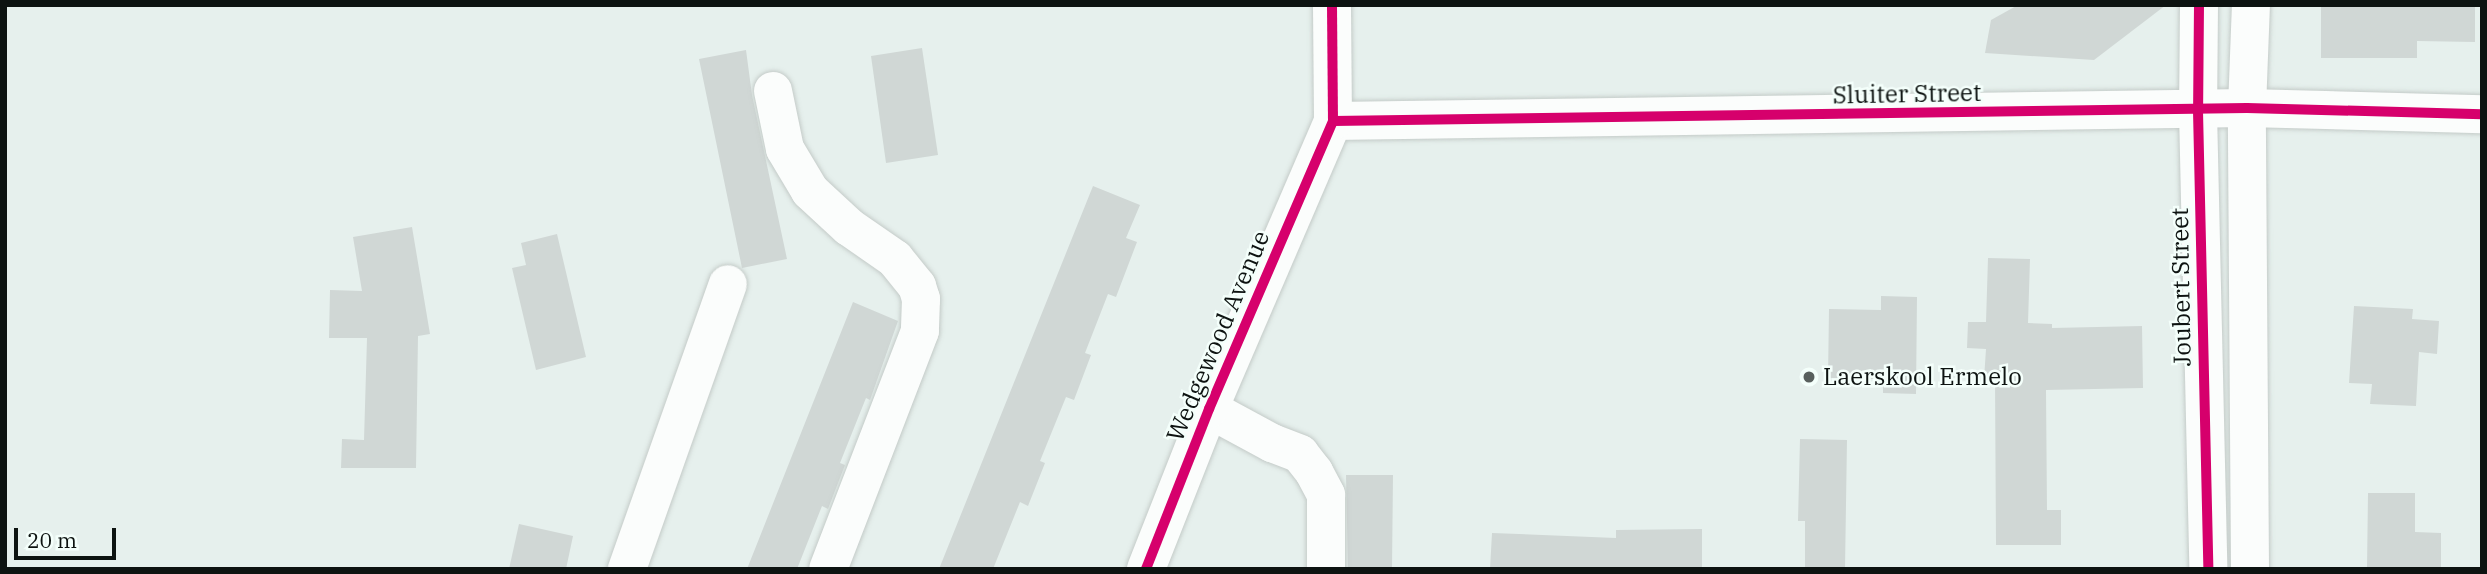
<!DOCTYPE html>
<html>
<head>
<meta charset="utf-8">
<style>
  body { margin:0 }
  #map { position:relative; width:2487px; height:574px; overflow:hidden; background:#e6f0ed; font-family:"IBM Plex Serif",serif }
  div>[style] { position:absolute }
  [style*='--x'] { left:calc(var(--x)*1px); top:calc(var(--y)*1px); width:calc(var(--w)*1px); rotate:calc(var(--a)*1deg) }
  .building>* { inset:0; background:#d0d7d5 }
  .roads { filter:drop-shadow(0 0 2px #c4cbc8) drop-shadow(0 0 2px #c4cbc8) }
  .minor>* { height:38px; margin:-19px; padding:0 19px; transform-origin:19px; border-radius:19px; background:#fbfdfc }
  .cycleway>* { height:10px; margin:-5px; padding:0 5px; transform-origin:5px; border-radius:5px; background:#d6006c }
  .dots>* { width:19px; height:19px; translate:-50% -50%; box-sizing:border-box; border:4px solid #f4fffb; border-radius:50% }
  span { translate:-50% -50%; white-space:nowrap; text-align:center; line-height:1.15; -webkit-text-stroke:5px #f4fffb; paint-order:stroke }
  .street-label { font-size:24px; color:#0d1311 }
  .poi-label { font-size:24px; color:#0d1311 }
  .left { translate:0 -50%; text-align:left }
  .frame { position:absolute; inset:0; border:7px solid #0d1311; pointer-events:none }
  .scale { position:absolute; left:14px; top:528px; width:102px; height:32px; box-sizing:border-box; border:4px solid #0d1311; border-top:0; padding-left:9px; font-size:21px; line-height:24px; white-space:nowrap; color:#0d1311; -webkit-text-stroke:5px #f4fffb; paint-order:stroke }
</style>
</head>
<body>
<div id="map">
  <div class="building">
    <div style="clip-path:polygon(2018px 5px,2166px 5px,2094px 60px,1985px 53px,1991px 20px)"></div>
    <div style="clip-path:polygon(2321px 5px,2475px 5px,2475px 42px,2417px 41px,2417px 58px,2321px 58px)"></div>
    <div style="clip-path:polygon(922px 48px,938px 155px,886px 163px,871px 56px)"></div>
    <div style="clip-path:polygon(746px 50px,752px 95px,787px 259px,742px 268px,699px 59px)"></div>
    <div style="clip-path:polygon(1093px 186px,1140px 205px,1126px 238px,1137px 242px,1116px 297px,1108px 294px,1085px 353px,1091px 355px,1074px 400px,1066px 397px,1040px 461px,1045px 463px,1028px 506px,1020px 502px,993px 569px,939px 569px)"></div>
    <div style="clip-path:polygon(412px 227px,430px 334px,418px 336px,416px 468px,341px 468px,342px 439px,364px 440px,367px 338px,329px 338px,330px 290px,362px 291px,353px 237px)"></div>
    <div style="clip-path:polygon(557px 234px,586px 357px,536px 370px,512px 268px,526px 265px,521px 243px)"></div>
    <div style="clip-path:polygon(1988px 258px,2030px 259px,2028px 323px,2052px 324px,2052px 328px,2142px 326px,2143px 388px,2046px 390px,2047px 510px,2061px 510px,2061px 545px,1996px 545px,1995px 379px,1984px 379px,1986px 349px,1967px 348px,1968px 322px,1986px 322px)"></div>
    <div style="clip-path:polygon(1881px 296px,1917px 297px,1916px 394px,1883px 393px,1883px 379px,1828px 378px,1829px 309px,1881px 310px)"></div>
    <div style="clip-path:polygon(853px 302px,898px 321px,870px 400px,866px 398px,840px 463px,845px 465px,828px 509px,822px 506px,797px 569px,747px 569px)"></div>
    <div style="clip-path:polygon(2354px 306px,2413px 309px,2412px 319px,2439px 321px,2437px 354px,2419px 352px,2416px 406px,2370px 404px,2372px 384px,2349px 383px)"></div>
    <div style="clip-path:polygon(1800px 439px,1847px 440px,1845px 569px,1805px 569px,1805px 521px,1798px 521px)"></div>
    <div style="clip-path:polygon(1346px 475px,1393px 475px,1392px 569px,1348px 569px)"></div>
    <div style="clip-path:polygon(2368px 493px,2415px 493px,2415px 532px,2441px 533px,2441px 569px,2367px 569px)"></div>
    <div style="clip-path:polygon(519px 524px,573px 536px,566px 569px,509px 569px)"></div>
    <div style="clip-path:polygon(1702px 529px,1702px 569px,1490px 569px,1492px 533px,1616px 538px,1616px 530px)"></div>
  </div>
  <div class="roads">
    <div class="minor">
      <div style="--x:2199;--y:5;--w:106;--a:90.5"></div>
      <div style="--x:2198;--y:111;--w:458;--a:88.7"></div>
      <div style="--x:773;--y:91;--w:59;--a:78.3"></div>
      <div style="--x:785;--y:149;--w:49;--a:59.2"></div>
      <div style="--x:810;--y:191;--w:53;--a:42.7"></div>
      <div style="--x:849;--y:227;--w:56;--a:34.8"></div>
      <div style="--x:895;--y:259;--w:35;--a:51"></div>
      <div style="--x:917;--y:286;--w:14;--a:73"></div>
      <div style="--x:921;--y:299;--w:32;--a:92"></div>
      <div style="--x:920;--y:331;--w:255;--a:111.1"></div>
      <div style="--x:1333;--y:121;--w:914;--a:-0.81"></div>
      <div style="--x:2247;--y:108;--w:235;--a:1.5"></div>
      <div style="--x:1209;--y:409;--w:72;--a:28.4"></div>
      <div style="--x:1272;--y:443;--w:30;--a:21"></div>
      <div style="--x:1300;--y:454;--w:23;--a:52"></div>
      <div style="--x:1314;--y:472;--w:26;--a:62"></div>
      <div style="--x:1326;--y:495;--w:74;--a:90"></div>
      <div style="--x:627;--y:569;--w:302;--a:-70.5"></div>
      <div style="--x:1146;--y:569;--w:172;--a:-68.5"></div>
      <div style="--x:1209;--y:409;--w:314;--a:-66.7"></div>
      <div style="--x:1333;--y:121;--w:116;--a:-90.5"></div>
      <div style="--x:2250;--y:569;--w:461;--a:-90.4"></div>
      <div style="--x:2247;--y:108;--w:103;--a:-87.8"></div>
    </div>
  </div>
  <div class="cycleway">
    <div style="--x:2199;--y:5;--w:106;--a:90.5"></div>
    <div style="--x:2198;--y:111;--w:458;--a:88.7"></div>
    <div style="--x:1333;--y:121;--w:914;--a:-0.81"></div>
    <div style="--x:2247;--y:108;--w:235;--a:1.5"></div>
    <div style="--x:1146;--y:569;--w:172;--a:-68.5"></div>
    <div style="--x:1209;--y:409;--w:314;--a:-66.7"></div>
    <div style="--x:1333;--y:121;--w:116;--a:-90.5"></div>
  </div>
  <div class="dots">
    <div style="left:1809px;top:377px;background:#59605e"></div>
  </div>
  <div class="street-label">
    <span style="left:1907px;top:94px;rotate:-1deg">Sluiter Street</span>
    <span style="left:2181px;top:287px;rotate:-91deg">Joubert Street</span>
    <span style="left:1218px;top:336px;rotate:-67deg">Wedgewood Avenue</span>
  </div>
  <div class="poi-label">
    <span class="left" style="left:1823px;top:377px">Laerskool Ermelo</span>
  </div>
  <div class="frame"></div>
  <div class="scale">20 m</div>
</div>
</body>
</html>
